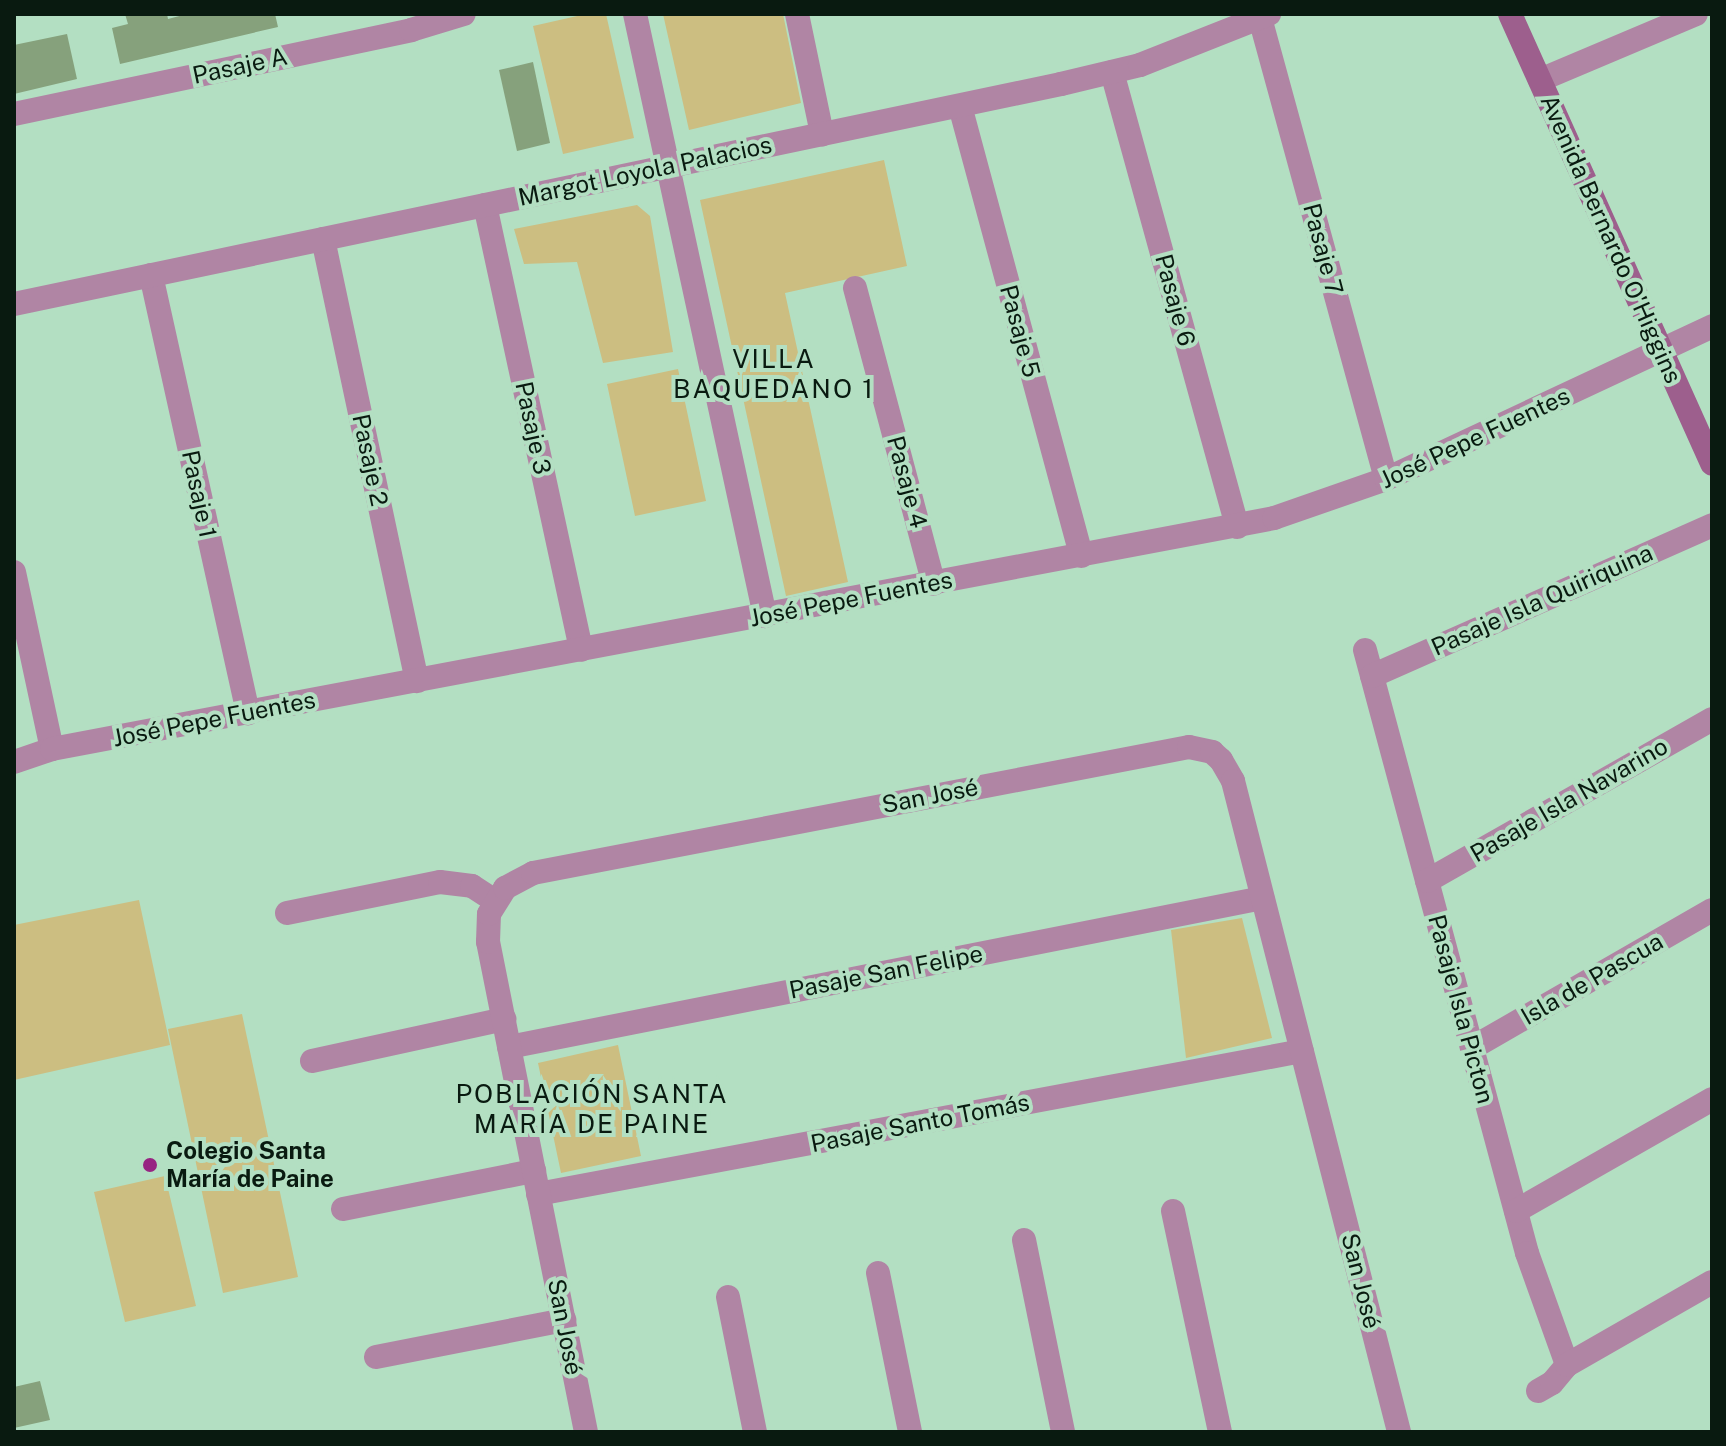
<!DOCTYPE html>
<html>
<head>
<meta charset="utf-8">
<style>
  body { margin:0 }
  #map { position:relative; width:1726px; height:1446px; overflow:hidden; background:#b3dfc2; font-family:"Public Sans",sans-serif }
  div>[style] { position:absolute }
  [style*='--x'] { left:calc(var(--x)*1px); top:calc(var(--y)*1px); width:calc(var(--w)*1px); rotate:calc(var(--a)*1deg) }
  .green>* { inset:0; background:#ccbe81 }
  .building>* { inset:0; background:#86a17c }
  .street>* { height:24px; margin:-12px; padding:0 12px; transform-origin:12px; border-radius:12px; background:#b085a4 }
  .secondary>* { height:24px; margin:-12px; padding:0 12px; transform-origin:12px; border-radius:12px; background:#9d5f8d }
  .dots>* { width:22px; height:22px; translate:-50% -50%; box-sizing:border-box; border:4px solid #b3dfc2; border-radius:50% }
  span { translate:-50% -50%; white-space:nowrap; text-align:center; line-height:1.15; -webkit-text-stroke:8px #b3dfc2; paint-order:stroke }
  .street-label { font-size:24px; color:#091a10 }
  .poi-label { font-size:24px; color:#091a10; font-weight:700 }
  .left { translate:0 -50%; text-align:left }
  .neighbourhood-label { font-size:26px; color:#091a10; letter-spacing:2px }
  .frame { position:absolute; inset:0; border:16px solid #091a10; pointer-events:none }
</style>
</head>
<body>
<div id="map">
  <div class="green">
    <div style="clip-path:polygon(586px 14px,606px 14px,634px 138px,563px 154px,533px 26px)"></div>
    <div style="clip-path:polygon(663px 14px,783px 14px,801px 103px,689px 130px)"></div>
    <div style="clip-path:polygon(884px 160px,907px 266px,785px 293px,848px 582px,786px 596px,700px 200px)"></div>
    <div style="clip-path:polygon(637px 205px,650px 216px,673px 352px,603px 363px,577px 262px,524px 264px,514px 229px)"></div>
    <div style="clip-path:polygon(678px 369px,706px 501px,635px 516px,607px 384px)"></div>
    <div style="clip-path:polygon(139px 900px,170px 1045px,14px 1080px,14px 925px)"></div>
    <div style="clip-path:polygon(1242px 918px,1272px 1038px,1186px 1058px,1171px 930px)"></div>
    <div style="clip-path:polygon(242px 1014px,298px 1277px,223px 1293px,168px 1029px)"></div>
    <div style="clip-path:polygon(618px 1045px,641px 1156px,561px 1173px,538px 1063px)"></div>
    <div style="clip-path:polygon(165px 1176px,196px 1306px,125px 1322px,94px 1192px)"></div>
  </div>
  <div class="building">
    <div style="clip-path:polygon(125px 14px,167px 14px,168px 19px,187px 14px,275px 14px,278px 27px,120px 64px,112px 28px,128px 24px)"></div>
    <div style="clip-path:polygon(67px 34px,77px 79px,14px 94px,14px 45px)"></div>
    <div style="clip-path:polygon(533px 62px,550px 143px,517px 151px,499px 70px)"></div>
    <div style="clip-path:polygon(40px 1381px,50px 1420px,14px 1428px,14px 1387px)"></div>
  </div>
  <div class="street">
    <div style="--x:635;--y:14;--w:616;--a:77.81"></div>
    <div style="--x:797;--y:14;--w:123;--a:78.2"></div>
    <div style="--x:1260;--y:18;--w:478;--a:74.7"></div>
    <div style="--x:1112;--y:72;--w:472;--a:74.6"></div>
    <div style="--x:1540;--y:80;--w:169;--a:-22.9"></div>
    <div style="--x:960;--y:106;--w:466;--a:74.9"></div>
    <div style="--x:14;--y:114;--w:406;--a:-11.9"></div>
    <div style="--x:411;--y:30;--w:55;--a:-16.8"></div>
    <div style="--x:485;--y:205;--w:455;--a:77.8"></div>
    <div style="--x:323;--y:239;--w:452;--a:78"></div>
    <div style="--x:151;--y:275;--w:449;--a:77.5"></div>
    <div style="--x:855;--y:288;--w:306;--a:75.1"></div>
    <div style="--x:14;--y:304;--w:1070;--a:-11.87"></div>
    <div style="--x:1061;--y:84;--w:81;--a:-13.5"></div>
    <div style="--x:1140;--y:65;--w:139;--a:-21.6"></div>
    <div style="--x:14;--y:572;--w:181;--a:77.9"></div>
    <div style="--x:1365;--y:650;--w:624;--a:74.96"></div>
    <div style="--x:1527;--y:1253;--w:119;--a:70.3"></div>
    <div style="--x:1372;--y:676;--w:372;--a:-23.9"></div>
    <div style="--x:14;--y:762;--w:40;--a:-18.9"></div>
    <div style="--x:52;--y:749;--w:1244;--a:-10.7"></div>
    <div style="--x:1274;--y:518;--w:119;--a:-19.2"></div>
    <div style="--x:1386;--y:479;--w:360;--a:-25.1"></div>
    <div style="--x:1427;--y:881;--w:328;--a:-29.6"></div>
    <div style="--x:287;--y:913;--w:156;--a:-11.5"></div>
    <div style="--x:440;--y:882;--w:32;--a:7"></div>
    <div style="--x:472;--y:886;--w:27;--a:33"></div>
    <div style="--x:509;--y:1047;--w:768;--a:-11.19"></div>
    <div style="--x:1472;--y:1048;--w:277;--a:-29.9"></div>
    <div style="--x:312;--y:1061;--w:197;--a:-12.3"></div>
    <div style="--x:538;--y:1194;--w:777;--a:-10.6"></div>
    <div style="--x:343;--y:1209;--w:195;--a:-11.3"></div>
    <div style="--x:1173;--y:1211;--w:226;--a:78"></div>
    <div style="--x:1516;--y:1211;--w:226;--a:-29.7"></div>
    <div style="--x:1024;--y:1240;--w:196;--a:78.5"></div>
    <div style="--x:878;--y:1273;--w:162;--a:78.6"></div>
    <div style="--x:728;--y:1297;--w:138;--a:78.7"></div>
    <div style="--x:376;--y:1357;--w:192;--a:-11.1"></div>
    <div style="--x:1538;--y:1391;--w:16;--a:-30"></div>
    <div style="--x:1552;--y:1383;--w:23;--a:-50"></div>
    <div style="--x:1567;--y:1365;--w:167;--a:-29.8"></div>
    <div style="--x:586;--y:1432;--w:500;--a:-101.3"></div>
    <div style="--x:488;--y:942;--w:28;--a:-88"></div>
    <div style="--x:489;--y:914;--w:31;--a:-58"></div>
    <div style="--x:505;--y:888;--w:32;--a:-28"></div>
    <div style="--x:533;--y:873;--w:668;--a:-10.87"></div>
    <div style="--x:1189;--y:747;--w:24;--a:12"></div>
    <div style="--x:1212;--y:752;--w:12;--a:42"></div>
    <div style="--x:1221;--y:760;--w:24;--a:60"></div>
    <div style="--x:1233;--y:781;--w:672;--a:75.69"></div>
  </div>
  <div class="secondary">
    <div style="--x:1510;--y:14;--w:493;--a:65.8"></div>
  </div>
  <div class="dots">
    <div style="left:150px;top:1165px;background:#972482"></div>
  </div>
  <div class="street-label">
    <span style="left:240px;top:66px;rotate:-12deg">Pasaje A</span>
    <span style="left:645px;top:171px;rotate:-12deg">Margot Loyola Palacios</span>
    <span style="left:1611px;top:239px;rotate:66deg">Avenida Bernardo O'Higgins</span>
    <span style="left:1323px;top:249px;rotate:75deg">Pasaje 7</span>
    <span style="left:1175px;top:300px;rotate:75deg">Pasaje 6</span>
    <span style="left:1020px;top:331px;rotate:75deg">Pasaje 5</span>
    <span style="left:533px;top:428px;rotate:78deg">Pasaje 3</span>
    <span style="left:1475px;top:438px;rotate:-25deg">José Pepe Fuentes</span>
    <span style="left:370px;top:460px;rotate:78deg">Pasaje 2</span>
    <span style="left:907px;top:482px;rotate:75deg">Pasaje 4</span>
    <span style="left:199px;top:494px;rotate:78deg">Pasaje 1</span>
    <span style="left:851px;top:599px;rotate:-11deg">José Pepe Fuentes</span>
    <span style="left:1542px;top:600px;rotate:-24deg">Pasaje Isla Quiriquina</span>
    <span style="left:214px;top:719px;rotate:-11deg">José Pepe Fuentes</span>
    <span style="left:930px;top:796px;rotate:-11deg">San José</span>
    <span style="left:1569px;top:800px;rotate:-30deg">Pasaje Isla Navarino</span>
    <span style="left:886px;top:972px;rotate:-11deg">Pasaje San Felipe</span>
    <span style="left:1592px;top:979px;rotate:-30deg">Isla de Pascua</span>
    <span style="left:1461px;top:1009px;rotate:75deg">Pasaje Isla Picton</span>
    <span style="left:920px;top:1123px;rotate:-11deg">Pasaje Santo Tomás</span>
    <span style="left:1361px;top:1281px;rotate:76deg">San José</span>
    <span style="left:565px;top:1327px;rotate:79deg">San José</span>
  </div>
  <div class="poi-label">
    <span class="left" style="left:166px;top:1165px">Colegio Santa<br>María de Paine</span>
  </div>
  <div class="neighbourhood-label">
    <span style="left:774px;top:374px">VILLA<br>BAQUEDANO 1</span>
    <span style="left:592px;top:1109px">POBLACIÓN SANTA<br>MARÍA DE PAINE</span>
  </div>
  <div class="frame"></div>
</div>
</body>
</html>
